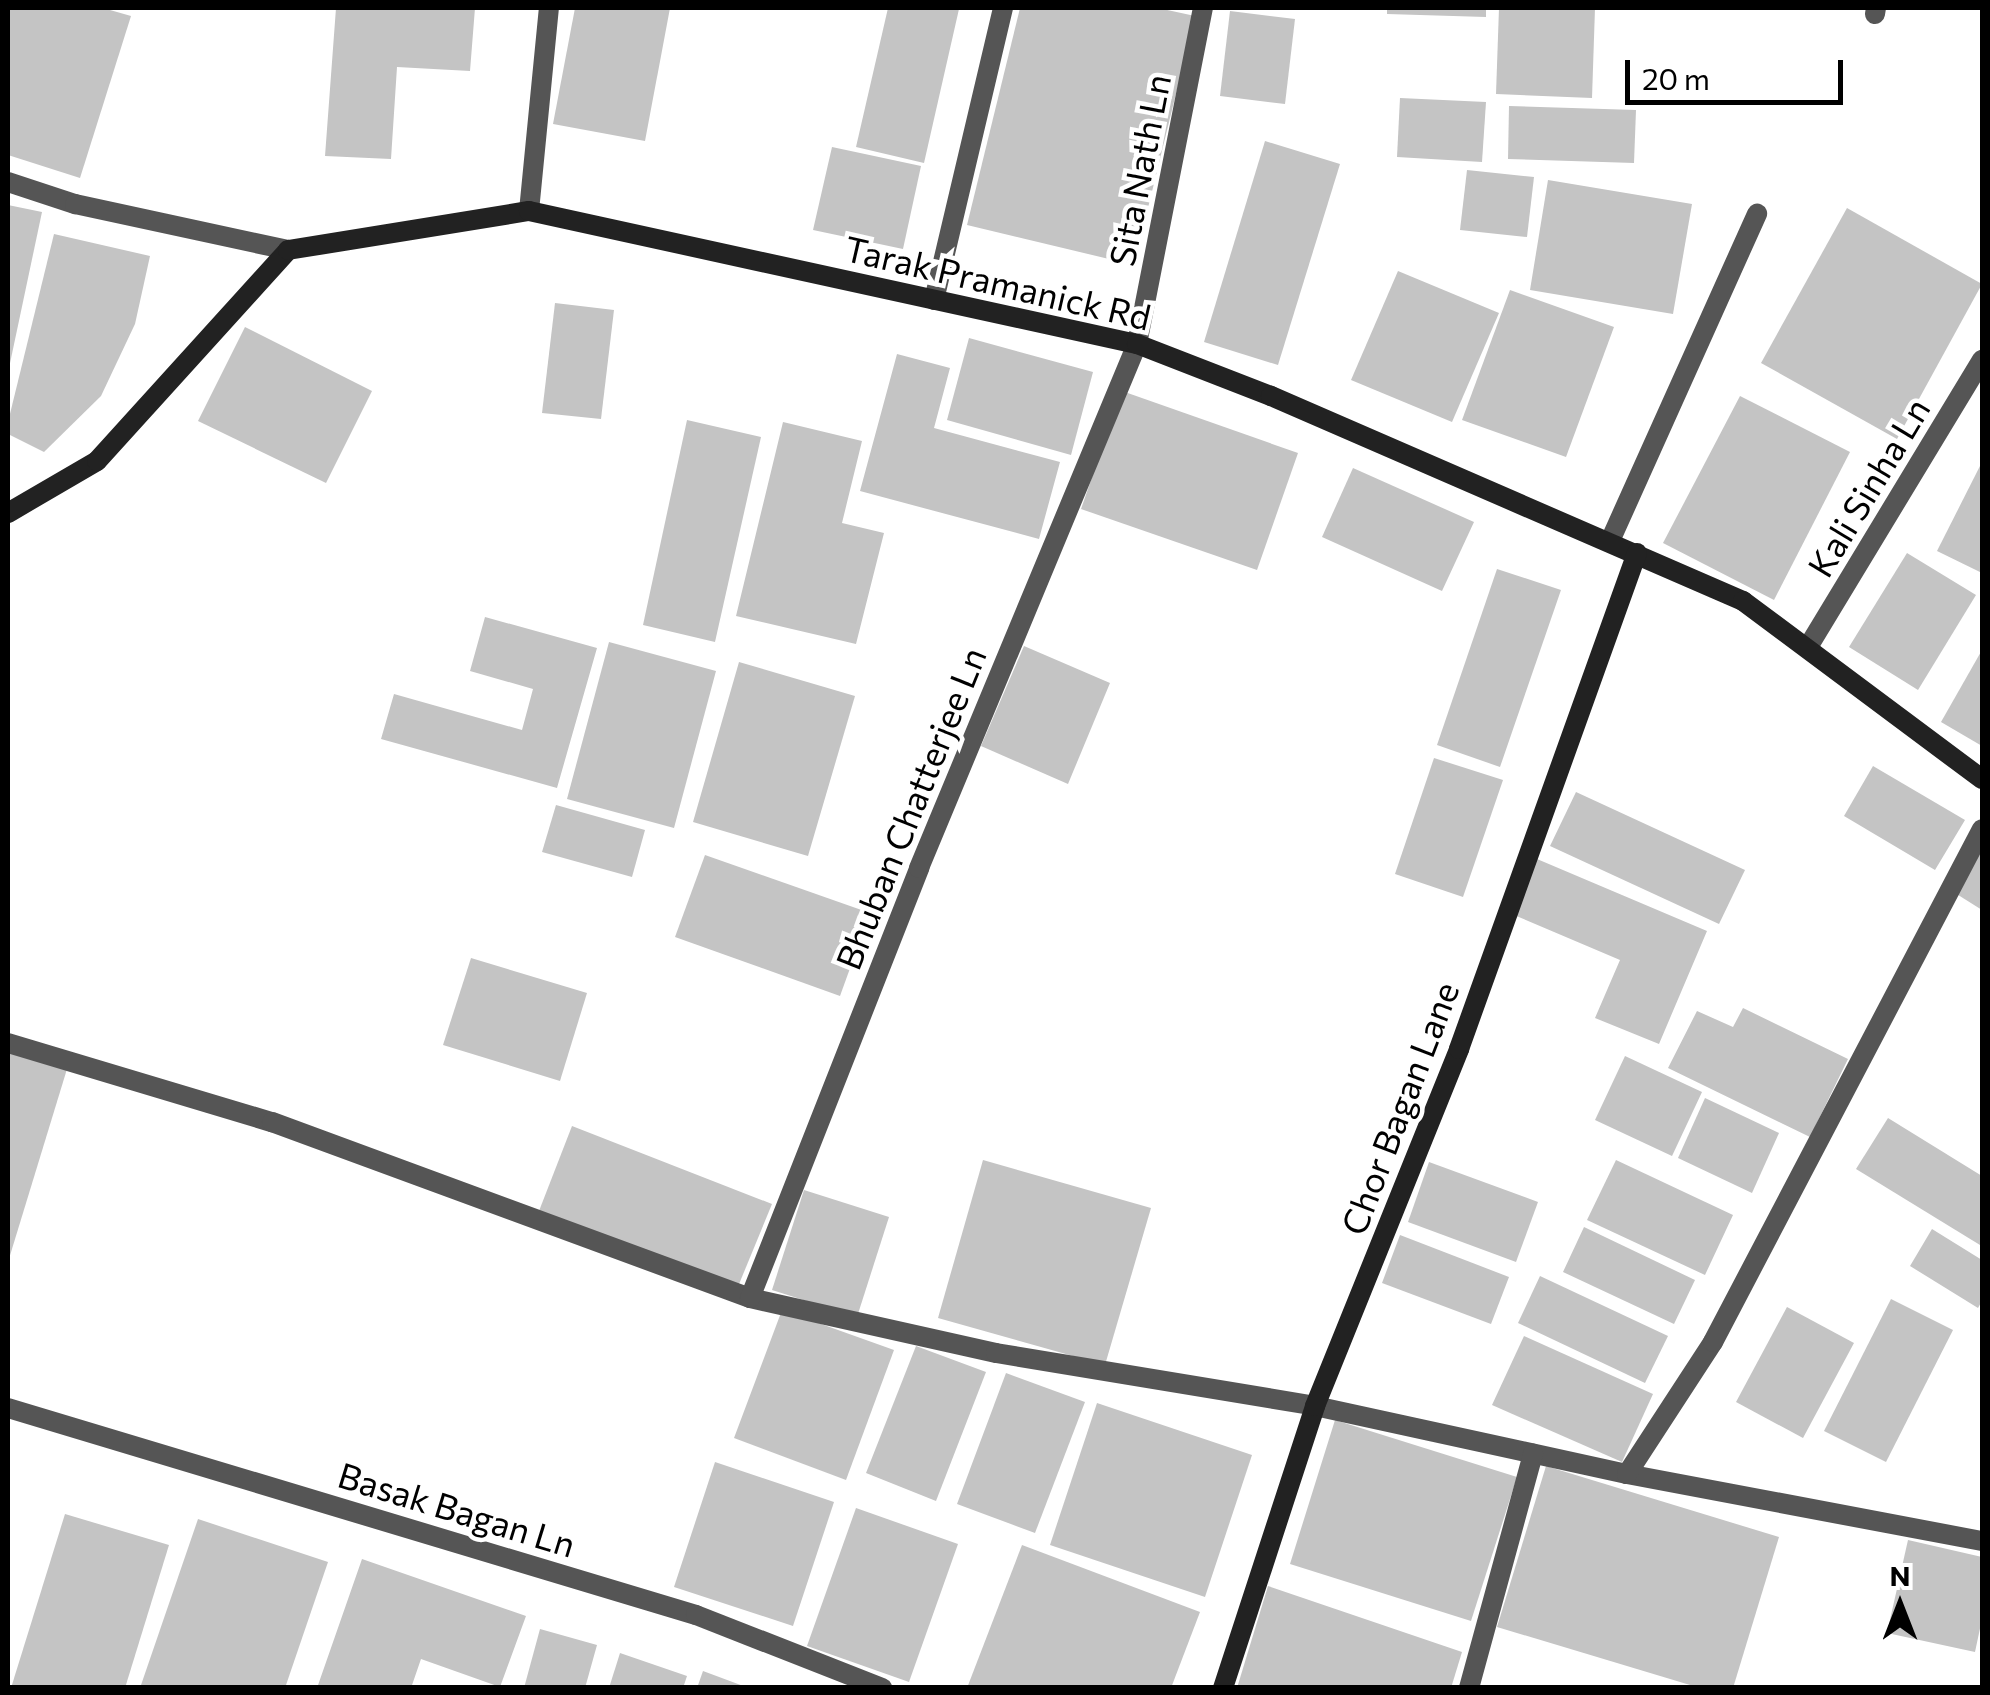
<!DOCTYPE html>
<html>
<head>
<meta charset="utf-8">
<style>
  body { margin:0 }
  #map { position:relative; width:1990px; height:1695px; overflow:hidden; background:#fff; font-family:Commissioner,sans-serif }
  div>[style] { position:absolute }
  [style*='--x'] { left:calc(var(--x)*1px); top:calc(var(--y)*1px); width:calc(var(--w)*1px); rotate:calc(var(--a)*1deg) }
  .building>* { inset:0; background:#c4c4c4 }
  .lane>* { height:20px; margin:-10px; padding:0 10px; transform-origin:10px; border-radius:10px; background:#555 }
  .street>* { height:20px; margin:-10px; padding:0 10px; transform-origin:10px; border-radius:10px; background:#555 }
  .secondary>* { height:20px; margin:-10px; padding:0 10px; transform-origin:10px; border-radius:10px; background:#222 }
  span { translate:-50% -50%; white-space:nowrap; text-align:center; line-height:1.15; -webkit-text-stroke:9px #fff; paint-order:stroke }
  .street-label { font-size:35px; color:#000 }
  .frame { position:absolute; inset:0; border:10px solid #000; pointer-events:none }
  .north { position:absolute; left:1850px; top:1555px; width:100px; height:100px; -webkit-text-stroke:8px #fff; paint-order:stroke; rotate:0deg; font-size:28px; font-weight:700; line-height:40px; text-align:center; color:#000 }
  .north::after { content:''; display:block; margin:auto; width:35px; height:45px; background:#000; clip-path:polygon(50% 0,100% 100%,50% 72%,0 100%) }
  .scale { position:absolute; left:1625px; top:60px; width:218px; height:45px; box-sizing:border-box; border:5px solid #000; border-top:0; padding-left:12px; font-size:30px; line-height:35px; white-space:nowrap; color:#000; -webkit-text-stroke:8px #fff; paint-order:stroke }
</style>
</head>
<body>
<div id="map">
  <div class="building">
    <div style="clip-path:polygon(8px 8px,103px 8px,131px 16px,80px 178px,8px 155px)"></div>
    <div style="clip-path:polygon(336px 8px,475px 8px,470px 71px,397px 67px,391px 159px,325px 156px)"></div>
    <div style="clip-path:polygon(575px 8px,670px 8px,645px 141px,553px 124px)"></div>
    <div style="clip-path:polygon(888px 8px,959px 9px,924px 163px,856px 147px)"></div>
    <div style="clip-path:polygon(1020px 8px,1158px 8px,1195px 16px,1134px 265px,967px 225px)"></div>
    <div style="clip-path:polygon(1387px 8px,1486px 8px,1486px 17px,1387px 14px)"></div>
    <div style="clip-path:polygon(1499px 8px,1595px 8px,1592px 98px,1496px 94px)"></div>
    <div style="clip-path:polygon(1230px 11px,1295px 19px,1285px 104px,1220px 96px)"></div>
    <div style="clip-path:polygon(1400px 98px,1486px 102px,1482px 162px,1397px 157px)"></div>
    <div style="clip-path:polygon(1509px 106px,1636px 110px,1634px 163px,1508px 159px)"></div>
    <div style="clip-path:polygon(1265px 141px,1340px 164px,1278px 365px,1204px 342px)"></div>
    <div style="clip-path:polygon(832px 147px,921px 166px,903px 249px,813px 230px)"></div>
    <div style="clip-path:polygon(1467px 170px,1534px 177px,1527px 237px,1460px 230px)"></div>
    <div style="clip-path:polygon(1548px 180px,1692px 204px,1673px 314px,1530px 290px)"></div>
    <div style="clip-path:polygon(8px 205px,42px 212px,9px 368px,8px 368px)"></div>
    <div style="clip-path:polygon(1847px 208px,1982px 284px,1897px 439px,1761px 363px)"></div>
    <div style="clip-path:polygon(54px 234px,150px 256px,135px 324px,101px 396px,44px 452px,8px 434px,8px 422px)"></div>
    <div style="clip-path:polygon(1398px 271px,1499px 313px,1452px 422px,1351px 380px)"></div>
    <div style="clip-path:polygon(1510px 290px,1614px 327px,1566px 457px,1462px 420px)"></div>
    <div style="clip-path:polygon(555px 303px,614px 310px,601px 419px,542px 413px)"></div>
    <div style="clip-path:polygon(245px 327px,372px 391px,326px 483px,198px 421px)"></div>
    <div style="clip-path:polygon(969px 338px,1093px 372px,1071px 455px,947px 420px)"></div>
    <div style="clip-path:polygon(897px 354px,950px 368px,934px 428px,1060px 462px,1039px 539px,860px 491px)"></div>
    <div style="clip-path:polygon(1122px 391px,1298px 453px,1257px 570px,1081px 509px)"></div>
    <div style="clip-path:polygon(1740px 396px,1850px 452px,1774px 600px,1663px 543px)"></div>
    <div style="clip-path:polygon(687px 420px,761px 437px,715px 642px,643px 625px)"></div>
    <div style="clip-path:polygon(783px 422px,862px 441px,842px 523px,884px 533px,856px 644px,736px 616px)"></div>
    <div style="clip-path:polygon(1982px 462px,1982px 573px,1937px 551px)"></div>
    <div style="clip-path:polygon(1353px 468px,1474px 522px,1442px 591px,1322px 537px)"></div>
    <div style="clip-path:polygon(1907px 553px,1976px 595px,1918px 690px,1849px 647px)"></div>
    <div style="clip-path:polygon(1497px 569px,1561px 590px,1500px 767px,1437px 745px)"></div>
    <div style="clip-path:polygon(485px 617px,597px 648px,557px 788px,381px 739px,394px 694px,522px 730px,533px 689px,470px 671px)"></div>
    <div style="clip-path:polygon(609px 642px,716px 671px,674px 828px,567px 799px)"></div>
    <div style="clip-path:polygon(1024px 646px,1110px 683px,1068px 784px,981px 746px)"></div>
    <div style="clip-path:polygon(1982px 650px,1982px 746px,1941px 722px)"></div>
    <div style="clip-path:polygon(739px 662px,855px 696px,808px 856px,693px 822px)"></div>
    <div style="clip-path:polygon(1434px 758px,1503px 780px,1463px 897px,1395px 874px)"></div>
    <div style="clip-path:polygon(1873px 766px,1965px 820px,1935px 870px,1844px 816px)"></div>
    <div style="clip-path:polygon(1576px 792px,1745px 870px,1719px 924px,1550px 846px)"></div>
    <div style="clip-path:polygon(556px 805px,645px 830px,632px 877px,542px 852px)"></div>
    <div style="clip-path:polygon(1982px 850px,1982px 910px,1955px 893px)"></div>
    <div style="clip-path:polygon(705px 855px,870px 913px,840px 996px,675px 937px)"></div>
    <div style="clip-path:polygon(1537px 859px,1707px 931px,1659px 1044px,1595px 1018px,1620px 960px,1514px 915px)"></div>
    <div style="clip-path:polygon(471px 958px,587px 993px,560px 1081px,443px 1045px)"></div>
    <div style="clip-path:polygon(1743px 1008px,1848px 1059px,1810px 1137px,1668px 1068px,1697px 1011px,1733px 1027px)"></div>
    <div style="clip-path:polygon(8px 1051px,67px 1069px,8px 1262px)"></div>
    <div style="clip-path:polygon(1625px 1056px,1702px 1092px,1672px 1156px,1595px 1120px)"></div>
    <div style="clip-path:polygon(1705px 1098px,1779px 1133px,1752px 1193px,1678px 1158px)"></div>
    <div style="clip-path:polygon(1888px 1118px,1982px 1176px,1980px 1245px,1856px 1169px)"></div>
    <div style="clip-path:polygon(572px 1126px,772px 1204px,737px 1289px,539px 1211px)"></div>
    <div style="clip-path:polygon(983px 1160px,1151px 1208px,1105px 1365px,938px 1318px)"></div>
    <div style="clip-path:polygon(1616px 1160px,1733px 1215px,1705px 1275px,1587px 1220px)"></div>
    <div style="clip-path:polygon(1429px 1162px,1538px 1202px,1516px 1262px,1408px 1222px)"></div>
    <div style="clip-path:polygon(804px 1190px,889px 1217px,857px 1317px,772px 1290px)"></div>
    <div style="clip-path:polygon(1584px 1227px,1695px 1280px,1674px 1324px,1563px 1272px)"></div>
    <div style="clip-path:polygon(1932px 1229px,1982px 1260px,1982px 1301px,1978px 1308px,1910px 1266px)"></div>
    <div style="clip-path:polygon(1400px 1235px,1509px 1277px,1491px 1324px,1382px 1283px)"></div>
    <div style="clip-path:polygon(1540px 1276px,1668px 1336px,1645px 1383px,1518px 1323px)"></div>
    <div style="clip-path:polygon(1891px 1299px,1953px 1330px,1886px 1462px,1824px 1431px)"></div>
    <div style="clip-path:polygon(1787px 1307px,1854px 1343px,1803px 1438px,1736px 1402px)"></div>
    <div style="clip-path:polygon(782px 1310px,894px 1350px,846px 1480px,734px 1438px)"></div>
    <div style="clip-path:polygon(1524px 1336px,1653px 1394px,1622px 1462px,1492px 1405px)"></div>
    <div style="clip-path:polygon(916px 1346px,986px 1372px,936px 1501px,866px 1473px)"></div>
    <div style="clip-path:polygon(1006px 1373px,1085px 1402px,1035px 1533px,957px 1504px)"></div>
    <div style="clip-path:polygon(1097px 1403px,1252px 1455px,1205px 1597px,1050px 1545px)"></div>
    <div style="clip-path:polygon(1335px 1420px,1517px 1477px,1471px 1621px,1290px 1564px)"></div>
    <div style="clip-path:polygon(715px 1462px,834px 1502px,793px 1626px,674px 1587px)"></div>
    <div style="clip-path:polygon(1546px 1466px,1779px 1537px,1733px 1688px,1700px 1688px,1497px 1627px)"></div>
    <div style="clip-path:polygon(856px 1508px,958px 1544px,909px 1682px,807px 1646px)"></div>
    <div style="clip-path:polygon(65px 1514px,169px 1545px,125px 1688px,11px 1688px)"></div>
    <div style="clip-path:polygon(198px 1519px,328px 1562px,285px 1688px,140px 1688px)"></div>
    <div style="clip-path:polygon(1908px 1540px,1982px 1557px,1982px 1619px,1975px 1652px,1887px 1633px)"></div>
    <div style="clip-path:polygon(1022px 1545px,1200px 1612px,1171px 1688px,967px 1688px)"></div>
    <div style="clip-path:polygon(362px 1559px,526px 1616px,500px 1687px,421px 1659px,411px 1688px,317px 1688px)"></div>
    <div style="clip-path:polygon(1268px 1586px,1462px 1652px,1451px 1688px,1237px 1688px)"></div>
    <div style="clip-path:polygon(540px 1629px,597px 1645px,585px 1688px,524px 1688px)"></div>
    <div style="clip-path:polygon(620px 1653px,687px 1676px,683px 1688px,609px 1688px)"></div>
    <div style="clip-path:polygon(703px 1671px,746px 1687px,746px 1688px,697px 1688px)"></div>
  </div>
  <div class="lane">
    <div style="--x:8;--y:182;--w:71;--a:18.2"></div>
    <div style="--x:75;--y:204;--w:218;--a:12.2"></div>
    <div style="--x:934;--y:300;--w:300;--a:-76.7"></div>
    <div style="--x:8;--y:1043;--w:276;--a:16.7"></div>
    <div style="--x:272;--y:1122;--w:509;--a:20.21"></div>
    <div style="--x:750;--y:1298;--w:252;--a:12.6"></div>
    <div style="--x:996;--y:1353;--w:323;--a:9.4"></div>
    <div style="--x:1315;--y:1406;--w:319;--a:12.3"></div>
    <div style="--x:1627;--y:1474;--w:361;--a:10.7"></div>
    <div style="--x:750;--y:1298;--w:462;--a:-68.5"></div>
    <div style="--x:919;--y:868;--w:568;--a:-67.41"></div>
    <div style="--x:8;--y:1408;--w:718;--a:16.75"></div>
    <div style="--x:696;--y:1615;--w:200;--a:21.4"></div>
    <div style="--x:1627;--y:1474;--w:158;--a:-56.9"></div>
    <div style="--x:1713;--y:1342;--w:579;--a:-62.33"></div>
  </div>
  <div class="street">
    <div style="--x:1875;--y:14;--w:6;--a:-81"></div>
    <div style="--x:529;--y:211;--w:204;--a:-84.4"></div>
    <div style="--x:1137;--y:344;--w:342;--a:-78.9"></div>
    <div style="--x:1610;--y:541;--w:359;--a:-65.8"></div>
    <div style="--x:1808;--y:647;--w:336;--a:-58.8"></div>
    <div style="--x:1469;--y:1688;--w:243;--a:-74.7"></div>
  </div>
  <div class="secondary">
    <div style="--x:8;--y:513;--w:103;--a:-30.3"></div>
    <div style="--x:97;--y:461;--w:285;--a:-47.8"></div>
    <div style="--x:288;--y:250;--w:244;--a:-9.2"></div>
    <div style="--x:529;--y:211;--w:622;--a:12.34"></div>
    <div style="--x:1137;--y:344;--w:144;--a:21.2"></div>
    <div style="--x:1271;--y:396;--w:515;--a:23.48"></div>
    <div style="--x:1743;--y:601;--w:298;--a:36.7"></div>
    <div style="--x:1223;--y:1688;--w:297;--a:-71.9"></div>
    <div style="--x:1315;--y:1406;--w:385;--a:-68"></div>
    <div style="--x:1459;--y:1049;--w:527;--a:-70.26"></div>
  </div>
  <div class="street-label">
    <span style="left:1139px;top:170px;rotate:-79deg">Sita Nath Ln</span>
    <span style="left:998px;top:282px;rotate:13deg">Tarak Pramanick Rd</span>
    <span style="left:1868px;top:487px;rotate:-59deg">Kali Sinha Ln</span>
    <span style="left:910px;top:808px;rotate:-68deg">Bhuban Chatterjee Ln</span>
    <span style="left:1399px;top:1108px;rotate:-69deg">Chor Bagan Lane</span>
    <span style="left:457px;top:1509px;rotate:17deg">Basak Bagan Ln</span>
  </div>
  <div class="frame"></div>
  <div class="north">N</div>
  <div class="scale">20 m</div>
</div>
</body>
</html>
